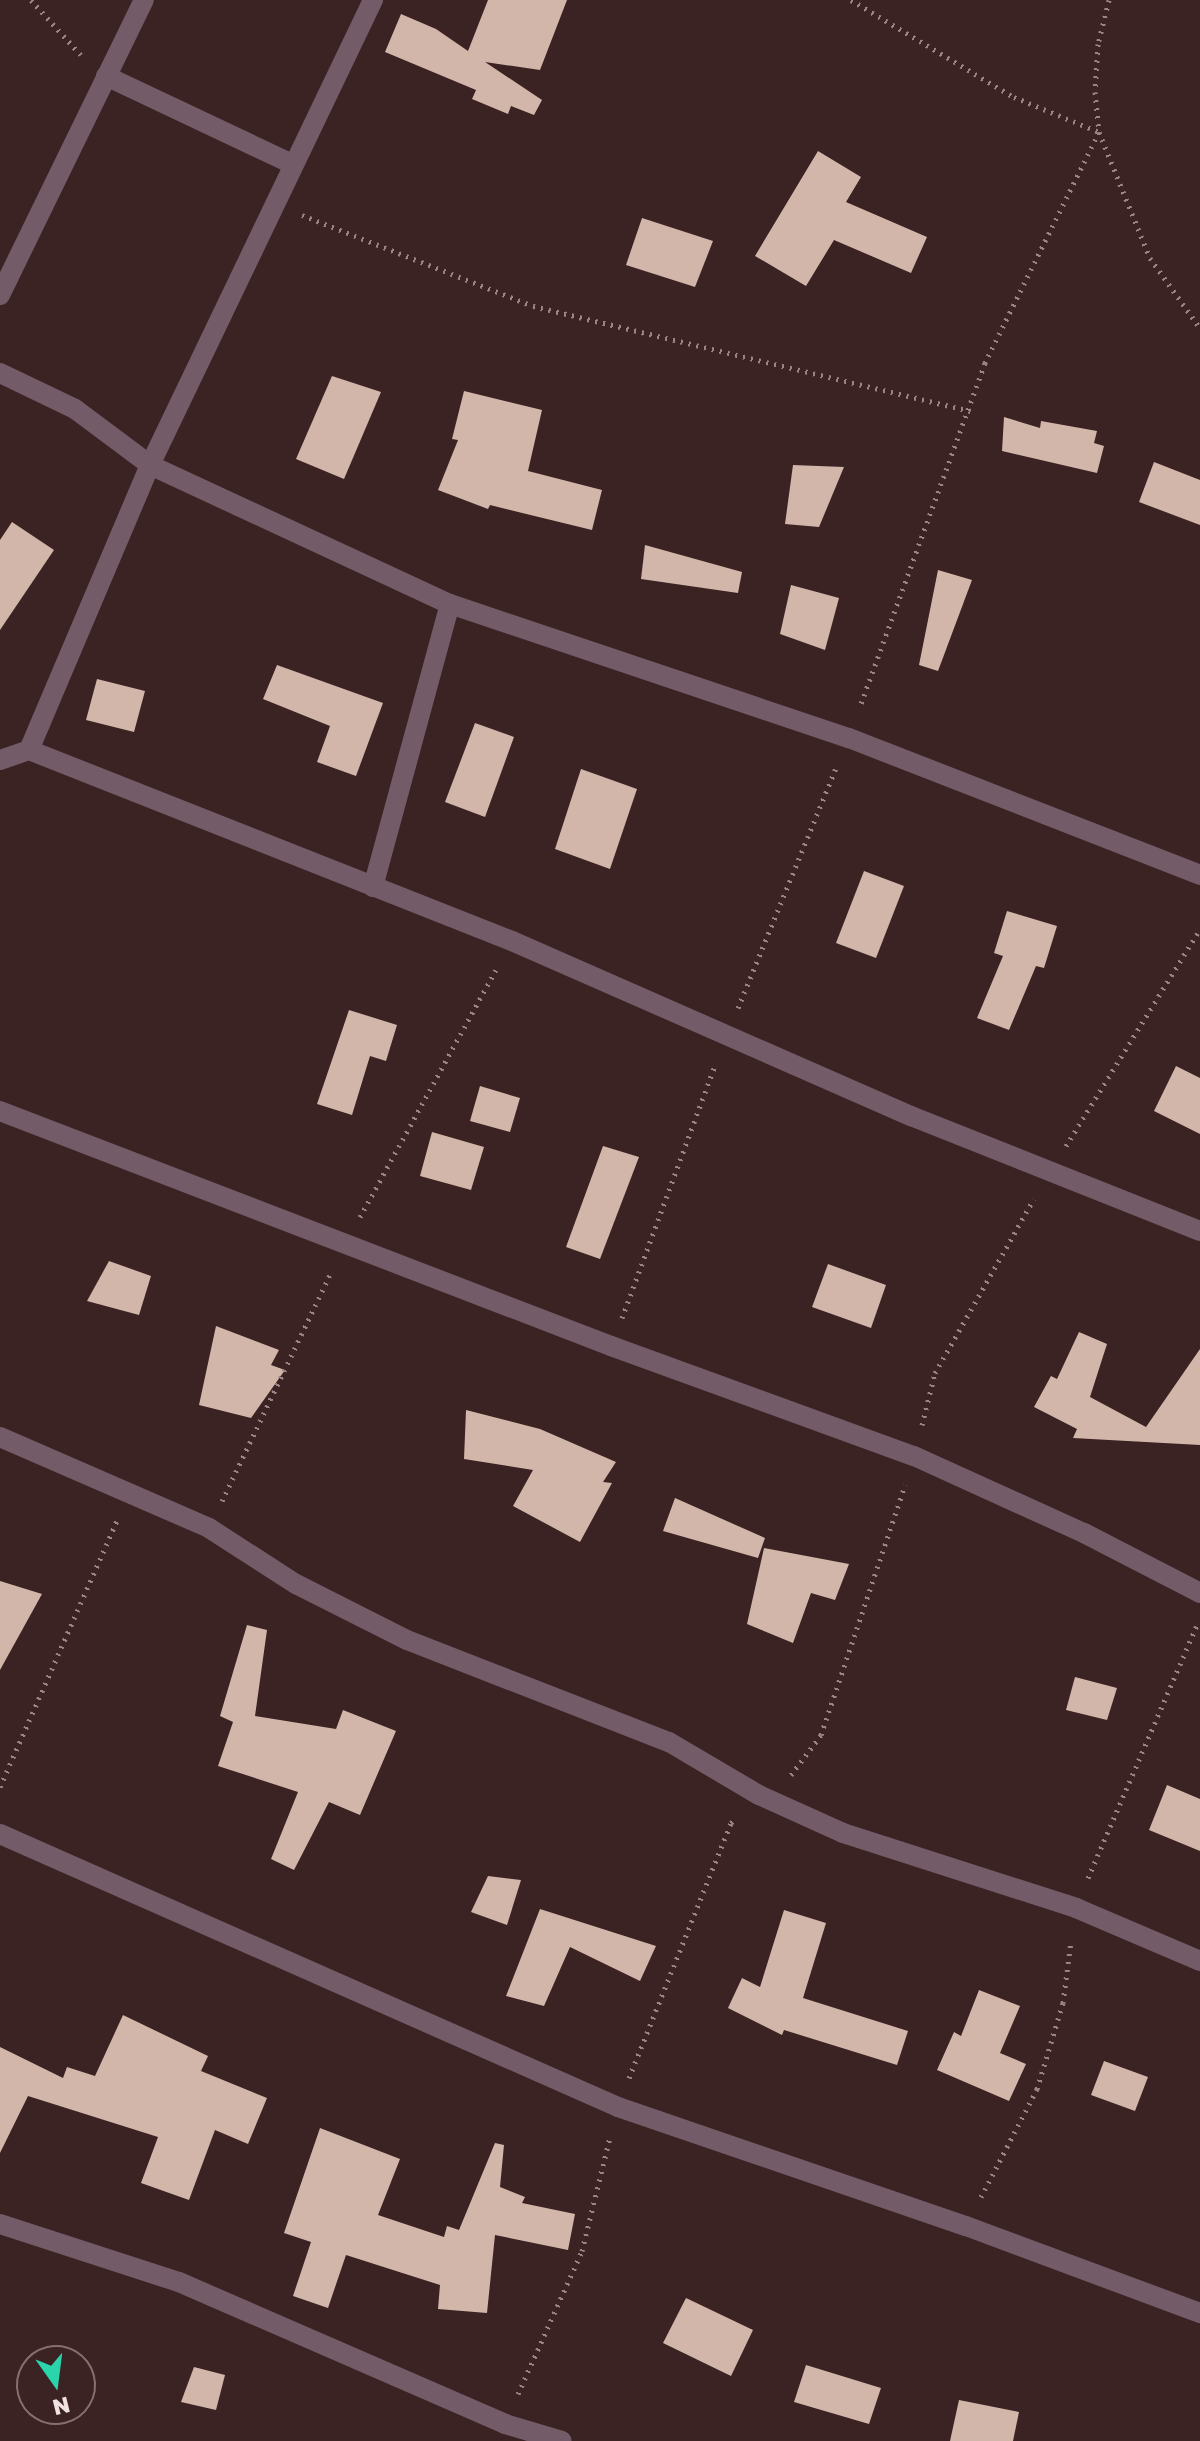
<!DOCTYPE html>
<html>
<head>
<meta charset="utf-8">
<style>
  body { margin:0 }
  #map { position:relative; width:1200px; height:2441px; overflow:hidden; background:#3b2324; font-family:"Golos Text",sans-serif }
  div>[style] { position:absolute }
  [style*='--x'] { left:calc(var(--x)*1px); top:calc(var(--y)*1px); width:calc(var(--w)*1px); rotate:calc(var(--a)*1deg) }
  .building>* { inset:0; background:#d2b6a9 }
  .path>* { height:5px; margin-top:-2.5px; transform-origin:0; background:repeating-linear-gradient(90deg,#998586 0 2px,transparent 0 8px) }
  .minor>* { height:20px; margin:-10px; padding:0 10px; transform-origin:10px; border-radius:10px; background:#735b68 }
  span { translate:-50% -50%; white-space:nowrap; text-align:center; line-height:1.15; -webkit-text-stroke:8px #3b2324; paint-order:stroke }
  .north { position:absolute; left:16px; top:2345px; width:80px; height:80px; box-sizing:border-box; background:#3b2324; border:2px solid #856f70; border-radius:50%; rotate:166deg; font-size:22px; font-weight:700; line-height:32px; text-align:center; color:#f3e2e2 }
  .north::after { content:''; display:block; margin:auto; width:28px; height:36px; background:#2ad5ac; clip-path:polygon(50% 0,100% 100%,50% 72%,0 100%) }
</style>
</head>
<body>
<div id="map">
  <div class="building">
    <div style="clip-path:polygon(488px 0,567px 0,540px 70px,485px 62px,542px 100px,534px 115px,511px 106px,508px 114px,472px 99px,476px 90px,385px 52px,401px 14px,436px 29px,468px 51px)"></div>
    <div style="clip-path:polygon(818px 151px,861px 177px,846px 202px,927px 237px,911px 273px,834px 240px,806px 286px,755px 256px)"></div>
    <div style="clip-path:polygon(642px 218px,713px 241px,695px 287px,626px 265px)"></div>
    <div style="clip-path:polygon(332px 376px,381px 392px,344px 479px,296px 459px)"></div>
    <div style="clip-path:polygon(464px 391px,542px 410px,528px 471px,602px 490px,592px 530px,490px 505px,488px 509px,438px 490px,458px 440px,452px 439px)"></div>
    <div style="clip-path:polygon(1004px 417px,1040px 428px,1041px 421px,1097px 431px,1094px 443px,1104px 446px,1097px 473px,1002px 451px)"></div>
    <div style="clip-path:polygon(1154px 462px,1200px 480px,1200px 525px,1139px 502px)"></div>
    <div style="clip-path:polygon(793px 465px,844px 467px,819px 527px,785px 524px)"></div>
    <div style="clip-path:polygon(12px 522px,54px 550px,0 630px,0 540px)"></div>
    <div style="clip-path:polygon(645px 545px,742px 572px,738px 593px,641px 579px)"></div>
    <div style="clip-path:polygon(938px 570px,972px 580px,938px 671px,919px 665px)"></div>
    <div style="clip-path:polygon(791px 585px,839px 598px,825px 650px,780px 634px)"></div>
    <div style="clip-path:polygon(277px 665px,383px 703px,356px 776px,317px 762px,330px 726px,263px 699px)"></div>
    <div style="clip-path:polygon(97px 679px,145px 691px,134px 732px,86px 720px)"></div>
    <div style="clip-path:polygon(475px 723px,514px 737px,485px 817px,445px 802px)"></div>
    <div style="clip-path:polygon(581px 769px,637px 789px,610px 869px,555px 849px)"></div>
    <div style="clip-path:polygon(864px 871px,904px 886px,876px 958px,836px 943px)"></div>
    <div style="clip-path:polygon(1007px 911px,1057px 926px,1044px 968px,1036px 966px,1009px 1030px,977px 1018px,1003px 956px,994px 953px)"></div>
    <div style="clip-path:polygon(349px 1010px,397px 1025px,386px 1061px,370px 1056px,352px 1115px,317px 1104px)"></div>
    <div style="clip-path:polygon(1176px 1066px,1200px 1078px,1200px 1134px,1154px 1111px)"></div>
    <div style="clip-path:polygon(480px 1086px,520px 1098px,510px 1132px,470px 1121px)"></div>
    <div style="clip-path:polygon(432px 1132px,484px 1147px,471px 1190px,420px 1176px)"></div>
    <div style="clip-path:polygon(603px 1146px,639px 1157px,600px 1259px,566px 1247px)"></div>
    <div style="clip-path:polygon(109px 1261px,151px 1276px,139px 1315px,87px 1301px)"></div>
    <div style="clip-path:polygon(828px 1264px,886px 1285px,871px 1328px,812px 1307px)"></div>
    <div style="clip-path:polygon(216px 1326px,279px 1350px,271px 1365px,285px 1370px,251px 1418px,199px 1405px)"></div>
    <div style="clip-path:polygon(1079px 1332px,1107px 1344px,1090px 1397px,1146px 1427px,1200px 1349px,1200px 1445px,1073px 1438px,1077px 1429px,1034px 1407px,1051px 1376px,1057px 1379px)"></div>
    <div style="clip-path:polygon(466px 1410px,540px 1429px,616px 1462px,603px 1482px,612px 1483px,580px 1542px,513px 1506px,533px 1470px,464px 1459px)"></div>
    <div style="clip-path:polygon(675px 1498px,765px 1538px,758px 1558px,663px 1531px)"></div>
    <div style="clip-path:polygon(764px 1548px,849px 1564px,835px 1600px,811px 1593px,793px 1643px,747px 1624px)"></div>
    <div style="clip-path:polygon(0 1581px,42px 1594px,0 1670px)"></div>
    <div style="clip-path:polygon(247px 1625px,267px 1630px,255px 1716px,336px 1729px,343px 1710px,396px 1731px,360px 1815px,329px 1802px,294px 1870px,271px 1859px,298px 1792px,218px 1766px,233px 1722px,220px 1716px)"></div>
    <div style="clip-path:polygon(1075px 1677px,1117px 1688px,1107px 1720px,1066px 1710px)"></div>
    <div style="clip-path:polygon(1167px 1785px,1200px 1799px,1200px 1851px,1149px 1830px)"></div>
    <div style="clip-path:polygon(488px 1876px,521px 1880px,507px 1925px,471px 1912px)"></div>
    <div style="clip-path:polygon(540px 1909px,656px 1946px,640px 1981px,570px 1947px,544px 2006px,506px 1996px)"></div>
    <div style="clip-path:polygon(784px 1910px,826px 1923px,803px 1998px,908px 2031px,897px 2065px,784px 2030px,782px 2035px,728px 2008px,742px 1978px,760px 1987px)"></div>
    <div style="clip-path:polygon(979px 1990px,1020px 2006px,1000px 2053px,1026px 2064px,1009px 2101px,937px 2070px,954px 2032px,961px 2036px)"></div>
    <div style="clip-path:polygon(123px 2015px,208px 2056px,201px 2071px,267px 2098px,248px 2144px,215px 2130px,189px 2200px,141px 2183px,158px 2137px,28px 2096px,0 2153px,0 2047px,63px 2078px,67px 2067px,95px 2076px)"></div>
    <div style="clip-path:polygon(1104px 2061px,1148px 2077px,1135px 2111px,1091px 2095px)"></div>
    <div style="clip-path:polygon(320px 2128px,400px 2159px,378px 2215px,444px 2237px,447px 2226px,459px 2230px,495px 2143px,504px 2145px,500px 2187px,525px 2197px,522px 2203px,575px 2214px,568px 2250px,495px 2235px,487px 2313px,438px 2309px,440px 2285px,346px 2255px,328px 2308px,293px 2296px,311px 2242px,284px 2233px)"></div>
    <div style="clip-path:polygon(686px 2298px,753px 2330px,731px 2376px,663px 2343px)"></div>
    <div style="clip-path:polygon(806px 2365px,881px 2388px,869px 2424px,794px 2402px)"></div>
    <div style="clip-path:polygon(194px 2367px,225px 2375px,216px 2410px,181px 2402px)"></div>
    <div style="clip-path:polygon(959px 2400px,1019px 2412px,1013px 2441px,950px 2441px)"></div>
  </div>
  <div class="path">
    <div style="--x:31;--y:0;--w:74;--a:47.7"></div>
    <div style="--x:851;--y:0;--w:190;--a:30.8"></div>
    <div style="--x:1014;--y:97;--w:92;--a:22.4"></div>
    <div style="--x:1099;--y:132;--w:258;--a:116.3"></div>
    <div style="--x:985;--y:363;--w:366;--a:110"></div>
    <div style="--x:1109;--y:0;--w:45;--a:104"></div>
    <div style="--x:1098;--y:44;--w:48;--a:93.6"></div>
    <div style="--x:1095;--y:92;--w:40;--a:84.3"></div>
    <div style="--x:1099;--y:132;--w:136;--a:68"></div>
    <div style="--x:1150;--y:258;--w:86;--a:54.5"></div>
    <div style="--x:302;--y:215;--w:248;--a:21.5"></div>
    <div style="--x:533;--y:306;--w:450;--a:13.5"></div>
    <div style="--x:738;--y:1008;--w:262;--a:-67.8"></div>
    <div style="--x:1066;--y:1146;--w:255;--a:-58.3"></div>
    <div style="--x:360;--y:1217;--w:282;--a:-61.2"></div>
    <div style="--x:622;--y:1318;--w:270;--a:-69.8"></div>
    <div style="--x:922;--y:1425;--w:54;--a:-76"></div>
    <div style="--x:935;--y:1373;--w:200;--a:-60.4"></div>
    <div style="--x:222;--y:1501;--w:254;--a:-64.5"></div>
    <div style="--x:791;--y:1775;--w:50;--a:-53.1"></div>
    <div style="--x:821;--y:1735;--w:264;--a:-71.4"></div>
    <div style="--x:0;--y:1787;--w:292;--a:-66.3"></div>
    <div style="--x:1088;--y:1878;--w:278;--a:-66.7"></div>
    <div style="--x:629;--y:2078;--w:275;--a:-68.2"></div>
    <div style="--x:731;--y:1823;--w:7;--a:-45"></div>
    <div style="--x:981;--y:2197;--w:122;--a:-62.6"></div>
    <div style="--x:1037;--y:2089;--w:90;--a:-73.2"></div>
    <div style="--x:1063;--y:2003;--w:63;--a:-82.6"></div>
    <div style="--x:518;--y:2394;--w:157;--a:-65.9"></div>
    <div style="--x:582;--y:2251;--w:117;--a:-76.2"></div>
  </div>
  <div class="minor">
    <div style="--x:106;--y:76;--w:206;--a:25.3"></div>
    <div style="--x:0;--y:295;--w:328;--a:-64"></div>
    <div style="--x:0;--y:373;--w:83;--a:25.6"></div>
    <div style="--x:75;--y:409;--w:94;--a:36.7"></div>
    <div style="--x:150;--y:465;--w:331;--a:24.9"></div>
    <div style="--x:450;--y:604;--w:421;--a:18.6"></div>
    <div style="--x:849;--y:738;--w:377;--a:21.3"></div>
    <div style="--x:29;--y:750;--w:519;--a:21.58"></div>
    <div style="--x:512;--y:941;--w:436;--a:23.7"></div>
    <div style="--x:911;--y:1116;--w:311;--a:21.7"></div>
    <div style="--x:0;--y:760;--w:31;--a:-19"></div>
    <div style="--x:29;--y:750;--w:310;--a:-67"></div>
    <div style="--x:150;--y:465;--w:516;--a:-64.38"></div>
    <div style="--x:373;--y:887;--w:293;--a:-74.8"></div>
    <div style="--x:0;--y:1111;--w:655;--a:21.04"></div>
    <div style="--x:611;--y:1346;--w:322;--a:20"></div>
    <div style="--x:914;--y:1456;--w:187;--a:24.4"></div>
    <div style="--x:1084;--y:1533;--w:131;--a:27.3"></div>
    <div style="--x:0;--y:1437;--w:228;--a:23.5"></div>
    <div style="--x:209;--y:1528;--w:103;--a:32.8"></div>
    <div style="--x:296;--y:1584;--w:124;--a:26.8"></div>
    <div style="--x:407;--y:1640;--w:281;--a:21.3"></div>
    <div style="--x:669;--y:1742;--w:104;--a:30.5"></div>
    <div style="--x:759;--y:1795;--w:92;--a:24.3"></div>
    <div style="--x:843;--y:1833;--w:245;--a:17.8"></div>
    <div style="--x:1076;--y:1908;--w:135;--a:23.1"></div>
    <div style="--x:0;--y:1834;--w:676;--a:23.83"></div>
    <div style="--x:618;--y:2107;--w:368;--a:18.9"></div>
    <div style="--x:966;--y:2226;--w:250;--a:20.4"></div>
    <div style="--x:0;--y:2224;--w:188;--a:18"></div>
    <div style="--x:179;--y:2282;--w:356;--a:23.5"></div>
    <div style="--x:505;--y:2424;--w:59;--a:16.6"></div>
  </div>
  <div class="north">N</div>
</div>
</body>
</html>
